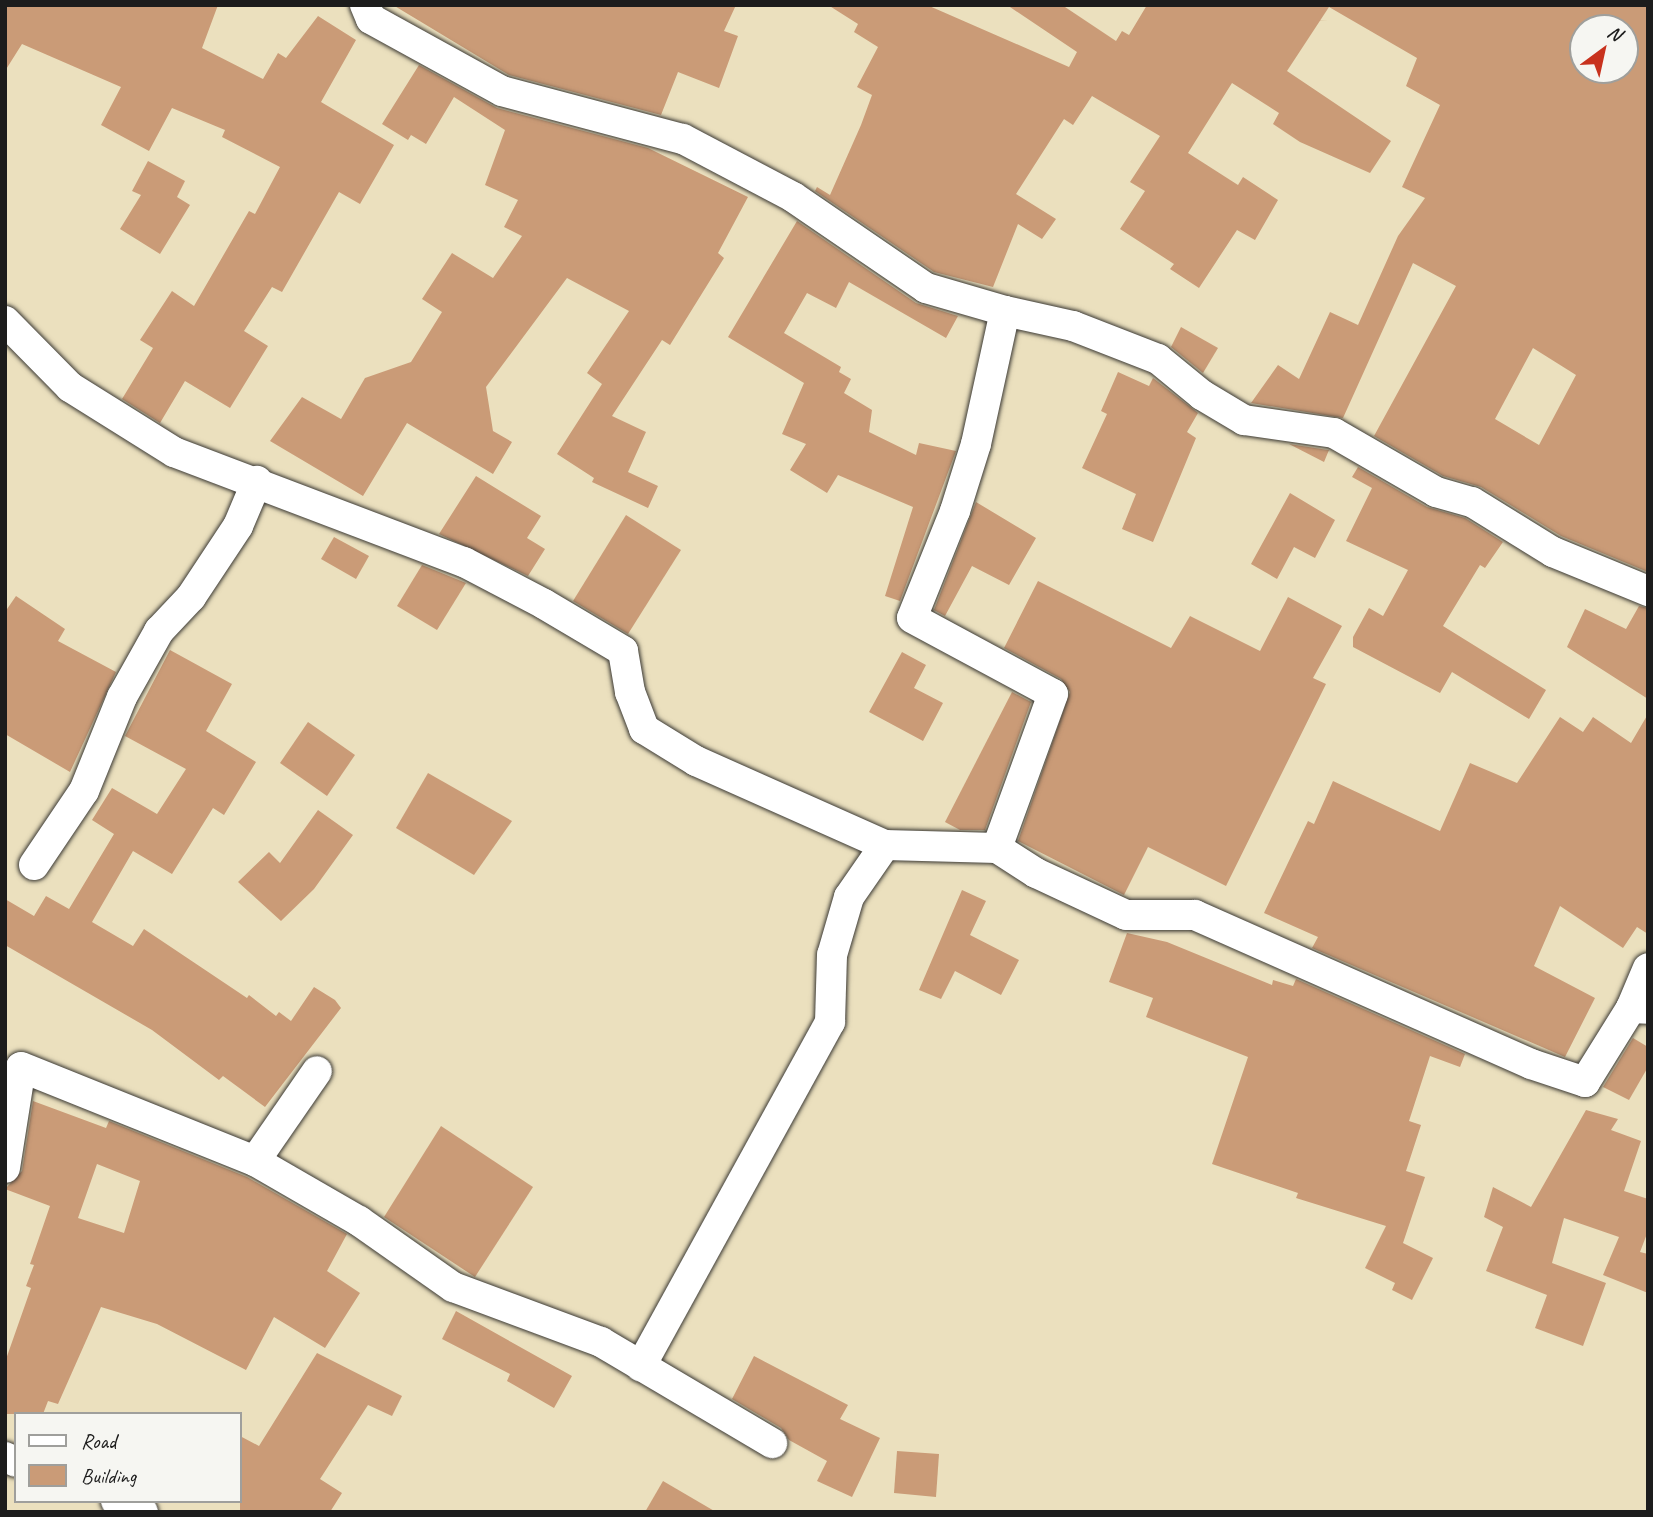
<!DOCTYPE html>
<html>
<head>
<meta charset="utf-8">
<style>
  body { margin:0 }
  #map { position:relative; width:1653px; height:1517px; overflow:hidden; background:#ebe0be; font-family:Caveat,sans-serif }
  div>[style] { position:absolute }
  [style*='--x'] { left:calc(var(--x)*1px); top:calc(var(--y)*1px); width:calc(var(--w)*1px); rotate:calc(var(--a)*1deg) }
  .building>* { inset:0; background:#ca9b77 }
  .roads { filter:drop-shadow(0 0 2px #3b3934) drop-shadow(0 0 2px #3b3934) }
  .minor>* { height:30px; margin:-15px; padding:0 15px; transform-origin:15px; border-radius:15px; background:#fff }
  span { translate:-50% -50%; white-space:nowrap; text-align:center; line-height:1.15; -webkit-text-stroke:5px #f6f6f2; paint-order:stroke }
  .frame { position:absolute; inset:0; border:7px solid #1c1c1c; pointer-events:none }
  .legend { position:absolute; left:14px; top:1412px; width:228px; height:91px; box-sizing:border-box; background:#f6f6f2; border:2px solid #9f9f9c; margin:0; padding:9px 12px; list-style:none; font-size:21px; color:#1c1c1c }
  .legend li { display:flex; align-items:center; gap:14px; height:35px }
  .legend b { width:35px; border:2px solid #9f9f9c }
  .north { position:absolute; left:1569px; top:14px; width:70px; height:70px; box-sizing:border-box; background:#f6f6f2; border:2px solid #9f9f9c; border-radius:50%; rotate:33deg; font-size:19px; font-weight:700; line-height:28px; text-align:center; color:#1c1c1c }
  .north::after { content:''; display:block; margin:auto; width:24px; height:32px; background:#c8321e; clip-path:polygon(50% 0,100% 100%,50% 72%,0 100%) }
</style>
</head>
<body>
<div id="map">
  <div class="building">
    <div style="clip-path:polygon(5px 5px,218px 5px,202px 48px,263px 79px,278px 53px,286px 58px,318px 16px,356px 40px,321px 102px,394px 145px,360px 204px,339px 192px,282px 292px,272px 287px,244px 331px,268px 346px,230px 408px,185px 381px,160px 423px,122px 399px,153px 348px,140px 340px,172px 291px,194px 306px,249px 211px,255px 214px,280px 167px,222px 137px,225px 130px,172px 108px,149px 151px,101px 125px,121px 87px,22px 44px,5px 71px)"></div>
    <div style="clip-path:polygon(393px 5px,736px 5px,724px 31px,738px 36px,719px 88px,678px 72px,661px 115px,509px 75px)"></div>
    <div style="clip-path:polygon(evenodd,828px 5px,927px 5px,1069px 67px,1077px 52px,1007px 5px,1062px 5px,1116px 41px,1122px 31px,1129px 35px,1147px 5px,1648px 5px,1648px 572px,1561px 536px,1481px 487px,1443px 476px,1374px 436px,1456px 286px,1413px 263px,1343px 418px,1251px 403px,1278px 365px,1299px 379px,1330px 312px,1358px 325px,1398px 236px,1425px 198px,1402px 187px,1440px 105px,1406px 86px,1417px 58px,1329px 7px,1287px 71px,1391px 141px,1370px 173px,1300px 142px,1273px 124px,1279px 113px,1232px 83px,1188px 153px,1238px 185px,1243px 177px,1278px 200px,1255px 240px,1237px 230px,1199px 288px,1170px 269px,1174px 264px,1120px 229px,1145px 191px,1130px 182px,1160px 136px,1092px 96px,1073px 125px,1064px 119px,1016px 194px,1056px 219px,1042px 239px,1018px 224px,993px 287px,934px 272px,815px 191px,817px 187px,830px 195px,861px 125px,872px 95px,857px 87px,878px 47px,854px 32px,858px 24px,828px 5px,1583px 28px,1625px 28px,1625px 70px,1583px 70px,1583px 28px,828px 5px,1533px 348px,1576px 375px,1539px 445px,1495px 419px,1533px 348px)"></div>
    <div style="clip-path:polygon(419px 65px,497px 108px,648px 148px,748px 197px,718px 253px,724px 258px,670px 345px,662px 340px,612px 416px,646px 432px,628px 472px,658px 486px,648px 508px,592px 482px,594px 478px,557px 454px,602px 384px,587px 373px,629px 311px,567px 278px,486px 387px,493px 431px,512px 442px,493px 474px,407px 423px,363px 496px,270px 441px,302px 397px,341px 419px,365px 378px,411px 362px,442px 312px,422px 299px,452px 253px,493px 278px,522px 236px,504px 227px,518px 200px,485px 185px,505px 130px,454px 97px,426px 144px,411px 135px,408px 140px,382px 124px)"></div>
    <div style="clip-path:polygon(148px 161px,185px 181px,177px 197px,190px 205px,160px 254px,120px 229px,141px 195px,132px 191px)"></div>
    <div style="clip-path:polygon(797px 221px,916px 303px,958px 316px,946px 338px,849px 282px,836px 308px,807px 293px,784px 333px,841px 367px,839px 372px,851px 379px,844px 393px,872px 410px,869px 432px,916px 455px,919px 443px,956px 451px,900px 601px,885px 596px,913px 507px,838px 475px,827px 493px,790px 470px,806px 444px,782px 434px,804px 383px,728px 337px)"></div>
    <div style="clip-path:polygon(1181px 327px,1218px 348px,1203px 373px,1171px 347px)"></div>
    <div style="clip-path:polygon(1118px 372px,1149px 386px,1153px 378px,1198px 413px,1187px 432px,1196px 438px,1153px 542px,1122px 529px,1136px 494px,1082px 468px,1107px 414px,1101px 411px)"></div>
    <div style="clip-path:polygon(1289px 444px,1328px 450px,1329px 450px,1324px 462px)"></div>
    <div style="clip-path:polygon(1358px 467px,1427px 507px,1465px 518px,1503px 542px,1485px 568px,1480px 565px,1443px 626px,1546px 690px,1529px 719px,1452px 672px,1440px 693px,1353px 647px,1353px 637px,1369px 608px,1383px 616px,1408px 570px,1346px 541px,1372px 488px,1352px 477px)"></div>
    <div style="clip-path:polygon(476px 476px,541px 516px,527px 538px,545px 549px,528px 576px,439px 534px)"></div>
    <div style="clip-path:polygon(1290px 493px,1335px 520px,1315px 558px,1294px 547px,1277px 579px,1251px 564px)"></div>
    <div style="clip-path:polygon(976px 502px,1036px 538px,1009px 585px,972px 566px,945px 616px,934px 610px)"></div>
    <div style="clip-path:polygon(626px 515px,681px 550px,628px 634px,573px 601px)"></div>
    <div style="clip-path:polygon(334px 537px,369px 556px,356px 579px,321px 559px)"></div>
    <div style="clip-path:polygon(422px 565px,466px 583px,437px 630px,397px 606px)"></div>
    <div style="clip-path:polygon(1038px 581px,1171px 648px,1190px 616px,1260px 651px,1288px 597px,1342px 626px,1313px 678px,1326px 684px,1226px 886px,1148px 847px,1124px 895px,1018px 841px,1070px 692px,1061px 679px,1004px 648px)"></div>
    <div style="clip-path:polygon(16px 596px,65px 629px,58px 641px,116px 672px,70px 772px,5px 734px,5px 612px)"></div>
    <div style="clip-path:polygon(1639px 606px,1648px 608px,1648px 699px,1567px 647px,1585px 609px,1626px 629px)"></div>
    <div style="clip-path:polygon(170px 650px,232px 684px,206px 731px,256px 762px,224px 815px,213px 808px,172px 874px,133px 851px,92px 922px,133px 946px,144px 929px,247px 998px,249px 995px,276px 1016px,279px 1012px,291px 1021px,314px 987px,335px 1000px,341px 1008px,265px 1107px,223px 1076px,219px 1080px,152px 1030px,5px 945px,5px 899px,34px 916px,46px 896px,69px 909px,114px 834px,92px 820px,112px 788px,157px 814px,186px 769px,125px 736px)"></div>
    <div style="clip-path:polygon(902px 652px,926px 665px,914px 688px,943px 703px,923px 741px,869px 712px)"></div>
    <div style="clip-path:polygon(1012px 692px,1031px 702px,985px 830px,960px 830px,945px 822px)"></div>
    <div style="clip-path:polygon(1648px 714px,1648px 934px,1637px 927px,1623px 948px,1560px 906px,1534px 966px,1595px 998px,1565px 1057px,1312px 948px,1318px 937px,1264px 913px,1308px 821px,1314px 824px,1333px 781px,1440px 831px,1470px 763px,1517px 783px,1560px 717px,1583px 732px,1593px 717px,1631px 743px)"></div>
    <div style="clip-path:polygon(308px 722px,355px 755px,327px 796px,280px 763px)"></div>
    <div style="clip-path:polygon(428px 773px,512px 821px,474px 875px,396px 828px)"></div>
    <div style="clip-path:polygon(318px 810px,353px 835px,314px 889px,281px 921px,238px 882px,269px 852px,280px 863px)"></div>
    <div style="clip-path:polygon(962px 890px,986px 901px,970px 935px,1019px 960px,1001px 995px,955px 971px,941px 999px,919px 990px)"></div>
    <div style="clip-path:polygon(1127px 933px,1167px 942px,1272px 985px,1273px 980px,1293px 986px,1296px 979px,1465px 1054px,1460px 1067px,1430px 1056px,1409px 1121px,1421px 1125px,1406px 1171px,1425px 1177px,1403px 1243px,1433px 1258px,1412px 1300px,1392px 1290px,1395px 1283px,1365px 1268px,1386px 1226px,1296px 1198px,1298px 1193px,1212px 1164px,1248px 1057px,1146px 1017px,1153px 998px,1109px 982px)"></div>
    <div style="clip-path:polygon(1633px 1038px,1648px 1047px,1648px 1067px,1629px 1100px,1603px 1087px)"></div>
    <div style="clip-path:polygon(evenodd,33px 1101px,106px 1128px,109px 1121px,247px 1177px,347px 1234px,327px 1271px,360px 1293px,325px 1348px,274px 1317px,246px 1370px,157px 1324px,101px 1307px,58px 1404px,48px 1401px,43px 1414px,5px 1414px,5px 1362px,31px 1288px,26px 1286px,34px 1265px,30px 1264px,50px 1206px,5px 1189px,22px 1171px,33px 1101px,97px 1164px,140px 1181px,124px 1233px,78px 1218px,97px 1164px)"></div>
    <div style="clip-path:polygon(1586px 1110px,1618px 1119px,1611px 1130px,1641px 1141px,1624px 1191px,1648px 1199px,1648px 1231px,1640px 1252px,1648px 1254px,1648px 1293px,1603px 1275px,1619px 1237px,1564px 1218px,1552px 1263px,1606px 1283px,1583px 1346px,1535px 1328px,1547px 1295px,1486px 1271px,1503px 1227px,1484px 1217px,1493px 1187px,1531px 1207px)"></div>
    <div style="clip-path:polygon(441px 1126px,533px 1187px,475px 1277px,384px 1217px)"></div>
    <div style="clip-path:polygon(456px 1311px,572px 1376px,554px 1408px,507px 1381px,510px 1374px,442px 1339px)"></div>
    <div style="clip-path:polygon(317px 1353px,402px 1396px,392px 1416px,368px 1405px,320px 1479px,342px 1493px,330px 1512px,240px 1512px,240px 1436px,259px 1446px)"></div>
    <div style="clip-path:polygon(754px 1356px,848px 1405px,840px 1419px,880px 1438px,852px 1497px,817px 1481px,827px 1461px,789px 1440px,781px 1428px,732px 1399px)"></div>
    <div style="clip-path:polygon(897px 1451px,939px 1454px,936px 1497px,894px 1493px)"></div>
    <div style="clip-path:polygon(663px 1481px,716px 1512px,645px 1512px)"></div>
  </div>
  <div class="roads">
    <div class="minor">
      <div style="--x:365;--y:5;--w:15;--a:67"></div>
      <div style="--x:371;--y:19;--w:149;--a:28.8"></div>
      <div style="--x:502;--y:91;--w:187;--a:14.9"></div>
      <div style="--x:683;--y:139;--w:124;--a:27.8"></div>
      <div style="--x:793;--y:197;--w:161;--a:34.4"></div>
      <div style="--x:926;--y:288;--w:82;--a:16.2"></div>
      <div style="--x:1005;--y:311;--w:136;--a:102.3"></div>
      <div style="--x:976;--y:444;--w:70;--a:107.4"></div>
      <div style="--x:955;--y:511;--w:115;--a:111.9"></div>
      <div style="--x:912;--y:618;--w:160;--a:28.3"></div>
      <div style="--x:1053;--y:694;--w:164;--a:110"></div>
      <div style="--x:997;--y:848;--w:112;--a:-178.5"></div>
      <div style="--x:885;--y:845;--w:63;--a:124.7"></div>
      <div style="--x:849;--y:897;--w:60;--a:106.3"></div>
      <div style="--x:832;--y:955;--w:67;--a:91.7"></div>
      <div style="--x:830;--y:1022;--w:393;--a:118.8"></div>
      <div style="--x:1005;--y:311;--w:70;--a:12.4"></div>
      <div style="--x:1073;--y:326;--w:91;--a:21.2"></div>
      <div style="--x:1158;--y:359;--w:57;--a:39.3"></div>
      <div style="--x:1202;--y:395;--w:49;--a:30.8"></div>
      <div style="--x:1244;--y:420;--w:91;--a:8.2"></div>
      <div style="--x:1334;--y:433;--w:118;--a:30"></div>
      <div style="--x:1436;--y:492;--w:37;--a:16"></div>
      <div style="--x:1472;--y:502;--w:95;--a:31.7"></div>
      <div style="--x:1553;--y:552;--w:103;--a:22.3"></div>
      <div style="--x:5;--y:321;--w:93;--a:45.4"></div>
      <div style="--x:70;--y:387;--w:123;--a:32"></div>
      <div style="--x:174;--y:452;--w:310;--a:20.8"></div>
      <div style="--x:464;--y:562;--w:90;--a:27.7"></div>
      <div style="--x:544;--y:604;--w:92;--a:30.7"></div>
      <div style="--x:623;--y:651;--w:42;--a:80.3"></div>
      <div style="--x:630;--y:692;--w:40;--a:69"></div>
      <div style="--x:644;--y:729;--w:61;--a:31.6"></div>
      <div style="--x:696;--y:761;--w:207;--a:24"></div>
      <div style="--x:997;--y:848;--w:46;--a:32.7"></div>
      <div style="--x:1036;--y:873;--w:99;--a:25"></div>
      <div style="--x:1126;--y:915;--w:69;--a:0"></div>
      <div style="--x:1195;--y:915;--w:368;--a:23.9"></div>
      <div style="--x:1531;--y:1064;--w:57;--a:18.4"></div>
      <div style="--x:1585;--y:1082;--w:87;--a:-58.1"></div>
      <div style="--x:1631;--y:1008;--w:17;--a:3"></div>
      <div style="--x:34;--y:865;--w:89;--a:-56"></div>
      <div style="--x:84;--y:791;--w:101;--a:-68"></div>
      <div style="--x:122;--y:697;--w:76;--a:-60.7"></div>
      <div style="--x:159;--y:631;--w:47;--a:-46.7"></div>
      <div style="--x:191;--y:597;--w:85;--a:-56.5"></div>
      <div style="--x:238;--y:526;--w:49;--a:-67.1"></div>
      <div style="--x:1631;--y:1008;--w:43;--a:-67"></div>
      <div style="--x:255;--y:1161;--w:109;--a:-55.4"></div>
      <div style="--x:5;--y:1168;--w:102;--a:-81"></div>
      <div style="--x:21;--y:1067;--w:252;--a:21.9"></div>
      <div style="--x:255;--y:1161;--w:120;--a:30"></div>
      <div style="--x:359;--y:1221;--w:115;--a:35.1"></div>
      <div style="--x:453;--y:1287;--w:158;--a:20.4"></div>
      <div style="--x:601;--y:1342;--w:199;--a:30.6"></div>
      <div style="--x:5;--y:1457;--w:12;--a:24"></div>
      <div style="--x:116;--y:1501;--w:29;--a:22"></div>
    </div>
  </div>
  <div class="frame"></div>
  <ul class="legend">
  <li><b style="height:9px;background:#fff"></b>Road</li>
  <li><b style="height:19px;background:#ca9b77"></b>Building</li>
  </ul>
  <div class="north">N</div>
</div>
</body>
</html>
